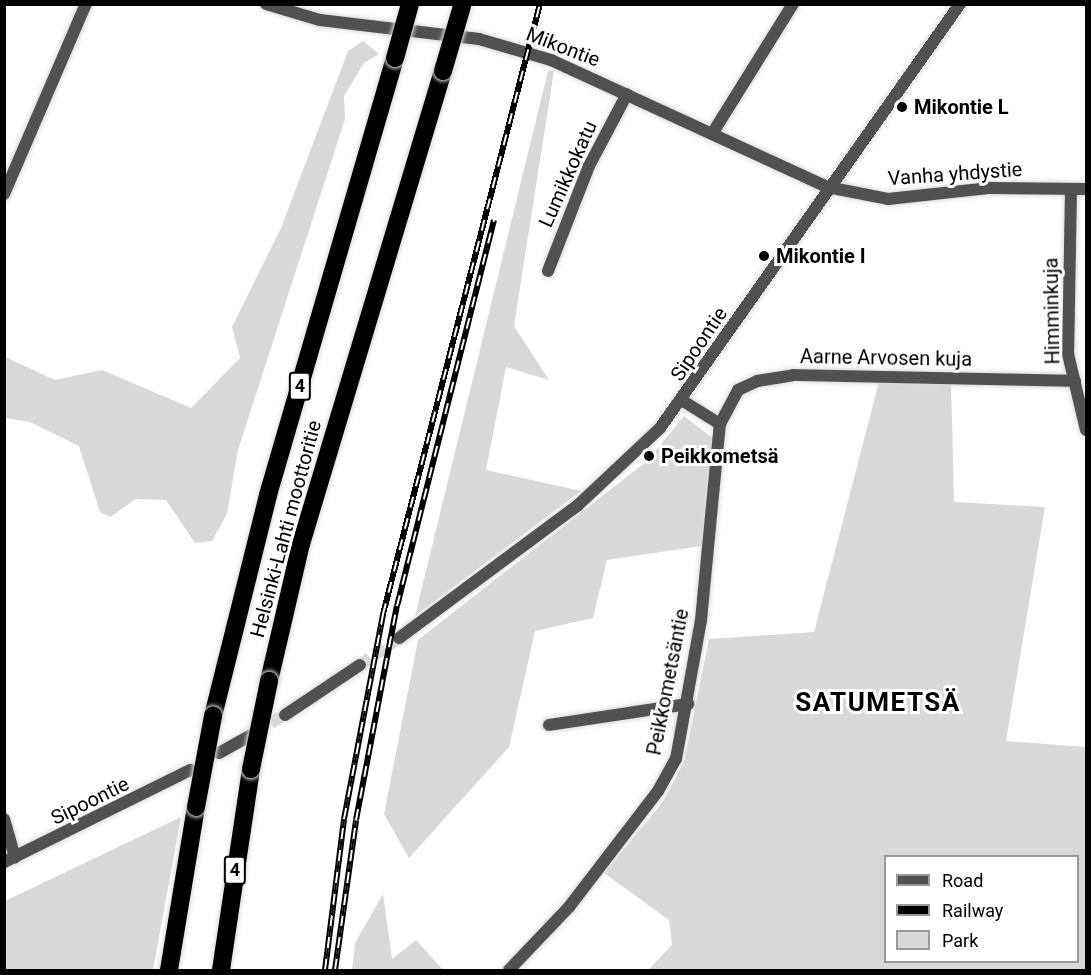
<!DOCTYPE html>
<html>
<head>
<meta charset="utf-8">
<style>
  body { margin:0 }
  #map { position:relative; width:1091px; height:975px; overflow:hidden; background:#fff; font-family:Roboto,sans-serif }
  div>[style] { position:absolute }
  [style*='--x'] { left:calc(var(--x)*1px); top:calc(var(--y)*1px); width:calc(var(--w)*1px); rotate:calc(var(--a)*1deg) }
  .green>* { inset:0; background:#d8d8d8 }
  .tertiary-tunnel>* { height:12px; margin-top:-6px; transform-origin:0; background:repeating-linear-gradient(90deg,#d9d9d9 0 12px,transparent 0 18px) }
  .roads { filter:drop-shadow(0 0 2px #dbdbdb) drop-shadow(0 0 2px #dbdbdb) }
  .minor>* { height:12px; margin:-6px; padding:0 6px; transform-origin:6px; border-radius:6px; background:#515151 }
  .tertiary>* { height:12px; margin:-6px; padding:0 6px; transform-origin:6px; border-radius:6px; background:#515151 }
  .motorway>* { height:18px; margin:-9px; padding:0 9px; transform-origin:9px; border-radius:9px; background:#000 }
  .rail>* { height:6px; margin-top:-3px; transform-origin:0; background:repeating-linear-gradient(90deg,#fff 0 11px,#000 0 22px); box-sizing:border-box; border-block:2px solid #000 }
  .bridges { filter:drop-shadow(0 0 2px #dbdbdb) drop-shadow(0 0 2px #dbdbdb) }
  .motorway-bridge>* { height:18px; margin:-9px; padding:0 9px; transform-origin:9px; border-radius:9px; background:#000 }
  .dots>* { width:16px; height:16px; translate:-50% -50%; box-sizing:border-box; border:3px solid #fff; border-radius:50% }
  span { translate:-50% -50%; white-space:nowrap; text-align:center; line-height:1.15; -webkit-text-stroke:6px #fff; paint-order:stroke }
  .shield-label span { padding:2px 4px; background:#fff; border:2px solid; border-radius:4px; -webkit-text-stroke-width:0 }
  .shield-label { font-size:18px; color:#000; font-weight:700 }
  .street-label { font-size:20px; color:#000 }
  .poi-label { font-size:20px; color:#000; font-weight:700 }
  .left { translate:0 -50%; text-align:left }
  .district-label { font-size:26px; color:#000; font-weight:700; letter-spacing:1.5px }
  .frame { position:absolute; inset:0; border:6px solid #000; pointer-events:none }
  .legend { position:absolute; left:884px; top:855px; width:195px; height:108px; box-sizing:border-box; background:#fff; border:2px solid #999; margin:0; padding:8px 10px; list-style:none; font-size:18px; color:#000 }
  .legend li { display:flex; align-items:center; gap:12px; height:30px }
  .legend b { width:30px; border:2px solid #999 }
</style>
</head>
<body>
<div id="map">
  <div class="green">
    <div style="clip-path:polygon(363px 41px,379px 54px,364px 63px,344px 96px,345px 119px,238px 450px,227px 514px,212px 541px,195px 543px,166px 500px,136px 499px,110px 517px,100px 512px,79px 446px,30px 422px,5px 418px,5px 357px,55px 380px,102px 370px,191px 408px,240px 358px,232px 327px,281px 228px,348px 51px)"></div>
    <div style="clip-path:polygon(548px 71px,554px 71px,514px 326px,549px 380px,506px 367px,486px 470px,581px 491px,415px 616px)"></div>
    <div style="clip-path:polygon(evenodd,880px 378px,951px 379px,954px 502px,1045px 507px,1006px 741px,1086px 747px,1086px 970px,648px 970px,672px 945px,669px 920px,604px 873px,662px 803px,684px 762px,709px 639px,814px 632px,880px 378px,886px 856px,1078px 856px,1078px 962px,886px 962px,886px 856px)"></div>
    <div style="clip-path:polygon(684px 416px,719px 443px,708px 545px,607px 560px,593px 618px,535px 631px,509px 747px,409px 858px,384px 814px,418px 640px,647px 461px)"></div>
    <div style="clip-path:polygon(181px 817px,153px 970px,5px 970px,5px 901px)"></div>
    <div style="clip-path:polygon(383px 894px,392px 959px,416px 940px,443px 970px,352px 970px,355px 943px)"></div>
  </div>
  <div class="tertiary-tunnel">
    <div style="--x:360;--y:665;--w:47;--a:-34.7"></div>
    <div style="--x:255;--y:732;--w:34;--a:-30"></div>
  </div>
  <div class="roads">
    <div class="minor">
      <div style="--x:266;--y:4;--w:56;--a:16.5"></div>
      <div style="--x:320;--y:20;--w:160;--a:6.8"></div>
      <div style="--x:479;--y:39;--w:75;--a:16.3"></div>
      <div style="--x:551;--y:60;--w:304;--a:24.7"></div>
      <div style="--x:712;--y:134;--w:153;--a:-58.1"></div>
      <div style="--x:1071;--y:189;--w:165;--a:91"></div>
      <div style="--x:1068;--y:354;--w:78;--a:76.7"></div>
      <div style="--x:4;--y:194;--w:207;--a:-66.7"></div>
      <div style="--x:548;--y:271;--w:113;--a:-68.7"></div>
      <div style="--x:589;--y:166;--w:81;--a:-62.2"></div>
      <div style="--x:720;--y:424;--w:38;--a:-62"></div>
      <div style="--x:738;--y:390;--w:21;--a:-25"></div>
      <div style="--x:757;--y:381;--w:36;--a:-9"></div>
      <div style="--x:793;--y:375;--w:282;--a:1.2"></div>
      <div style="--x:549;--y:725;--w:141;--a:-8.6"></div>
      <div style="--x:4;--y:819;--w:40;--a:74"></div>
      <div style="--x:509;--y:970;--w:87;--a:-46.4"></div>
      <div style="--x:569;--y:907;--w:146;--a:-52.5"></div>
      <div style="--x:658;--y:791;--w:37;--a:-61"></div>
      <div style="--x:676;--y:759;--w:141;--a:-79.8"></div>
      <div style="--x:701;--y:620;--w:197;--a:-84.5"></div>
      <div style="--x:720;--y:424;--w:44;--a:-148.1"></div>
    </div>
    <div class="tertiary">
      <div style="--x:827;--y:187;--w:62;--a:11.1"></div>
      <div style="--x:888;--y:199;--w:103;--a:-6.2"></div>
      <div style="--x:990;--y:188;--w:96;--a:0.6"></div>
      <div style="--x:399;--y:638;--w:222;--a:-36.6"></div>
      <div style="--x:577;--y:506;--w:114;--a:-43.2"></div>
      <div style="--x:660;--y:428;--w:519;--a:-54.72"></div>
      <div style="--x:285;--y:715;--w:90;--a:-33.7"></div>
      <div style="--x:219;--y:753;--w:37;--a:-29"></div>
      <div style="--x:4;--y:862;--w:208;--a:-26.3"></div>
    </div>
    <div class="motorway">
      <div style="--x:269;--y:681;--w:141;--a:-76.9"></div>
      <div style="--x:301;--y:544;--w:494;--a:-73.3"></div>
      <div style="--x:213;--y:716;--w:228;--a:-76"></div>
      <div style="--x:268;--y:495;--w:455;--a:-73.8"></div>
      <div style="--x:169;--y:970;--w:165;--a:-80.6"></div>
      <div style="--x:221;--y:970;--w:203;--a:-81.5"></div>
    </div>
  </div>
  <div class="rail">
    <div style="--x:325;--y:970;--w:152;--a:-82.8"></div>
    <div style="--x:344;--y:819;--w:209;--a:-79.2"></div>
    <div style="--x:383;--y:614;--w:630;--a:-75.57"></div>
    <div style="--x:335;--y:970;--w:151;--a:-82"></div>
    <div style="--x:356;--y:820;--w:218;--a:-79.2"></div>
    <div style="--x:397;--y:606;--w:398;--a:-75.9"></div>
  </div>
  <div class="bridges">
    <div class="motorway-bridge">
      <div style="--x:395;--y:58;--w:56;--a:-74.5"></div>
      <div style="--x:443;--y:71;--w:68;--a:-73.7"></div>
      <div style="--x:251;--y:769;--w:90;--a:-78.4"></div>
      <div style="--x:196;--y:807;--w:93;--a:-79.4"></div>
    </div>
  </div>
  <div class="dots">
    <div style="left:902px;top:107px;background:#000"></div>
    <div style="left:764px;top:256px;background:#000"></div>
    <div style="left:649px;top:456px;background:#000"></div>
  </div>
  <div class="shield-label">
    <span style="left:300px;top:386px">4</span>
    <span style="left:235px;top:870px">4</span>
  </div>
  <div class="street-label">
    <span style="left:563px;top:47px;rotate:21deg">Mikontie</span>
    <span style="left:568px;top:174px;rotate:-66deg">Lumikkokatu</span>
    <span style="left:955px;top:174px;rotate:-4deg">Vanha yhdystie</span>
    <span style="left:1052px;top:311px;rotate:-91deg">Himminkuja</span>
    <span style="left:699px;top:344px;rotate:-56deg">Sipoontie</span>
    <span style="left:886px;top:358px;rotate:1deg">Aarne Arvosen kuja</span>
    <span style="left:286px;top:529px;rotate:-75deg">Helsinki-Lahti moottoritie</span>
    <span style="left:668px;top:682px;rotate:-79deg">Peikkometsäntie</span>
    <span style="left:90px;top:801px;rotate:-26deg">Sipoontie</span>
  </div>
  <div class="poi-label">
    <span class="left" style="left:914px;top:107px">Mikontie L</span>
    <span class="left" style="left:776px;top:256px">Mikontie I</span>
    <span class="left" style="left:661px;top:456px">Peikkometsä</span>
  </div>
  <div class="district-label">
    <span style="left:878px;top:703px">SATUMETSÄ</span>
  </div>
  <div class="frame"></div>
  <ul class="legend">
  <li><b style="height:8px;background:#515151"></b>Road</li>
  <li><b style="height:8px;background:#000"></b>Railway</li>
  <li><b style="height:16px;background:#d8d8d8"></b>Park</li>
  </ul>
</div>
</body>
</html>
